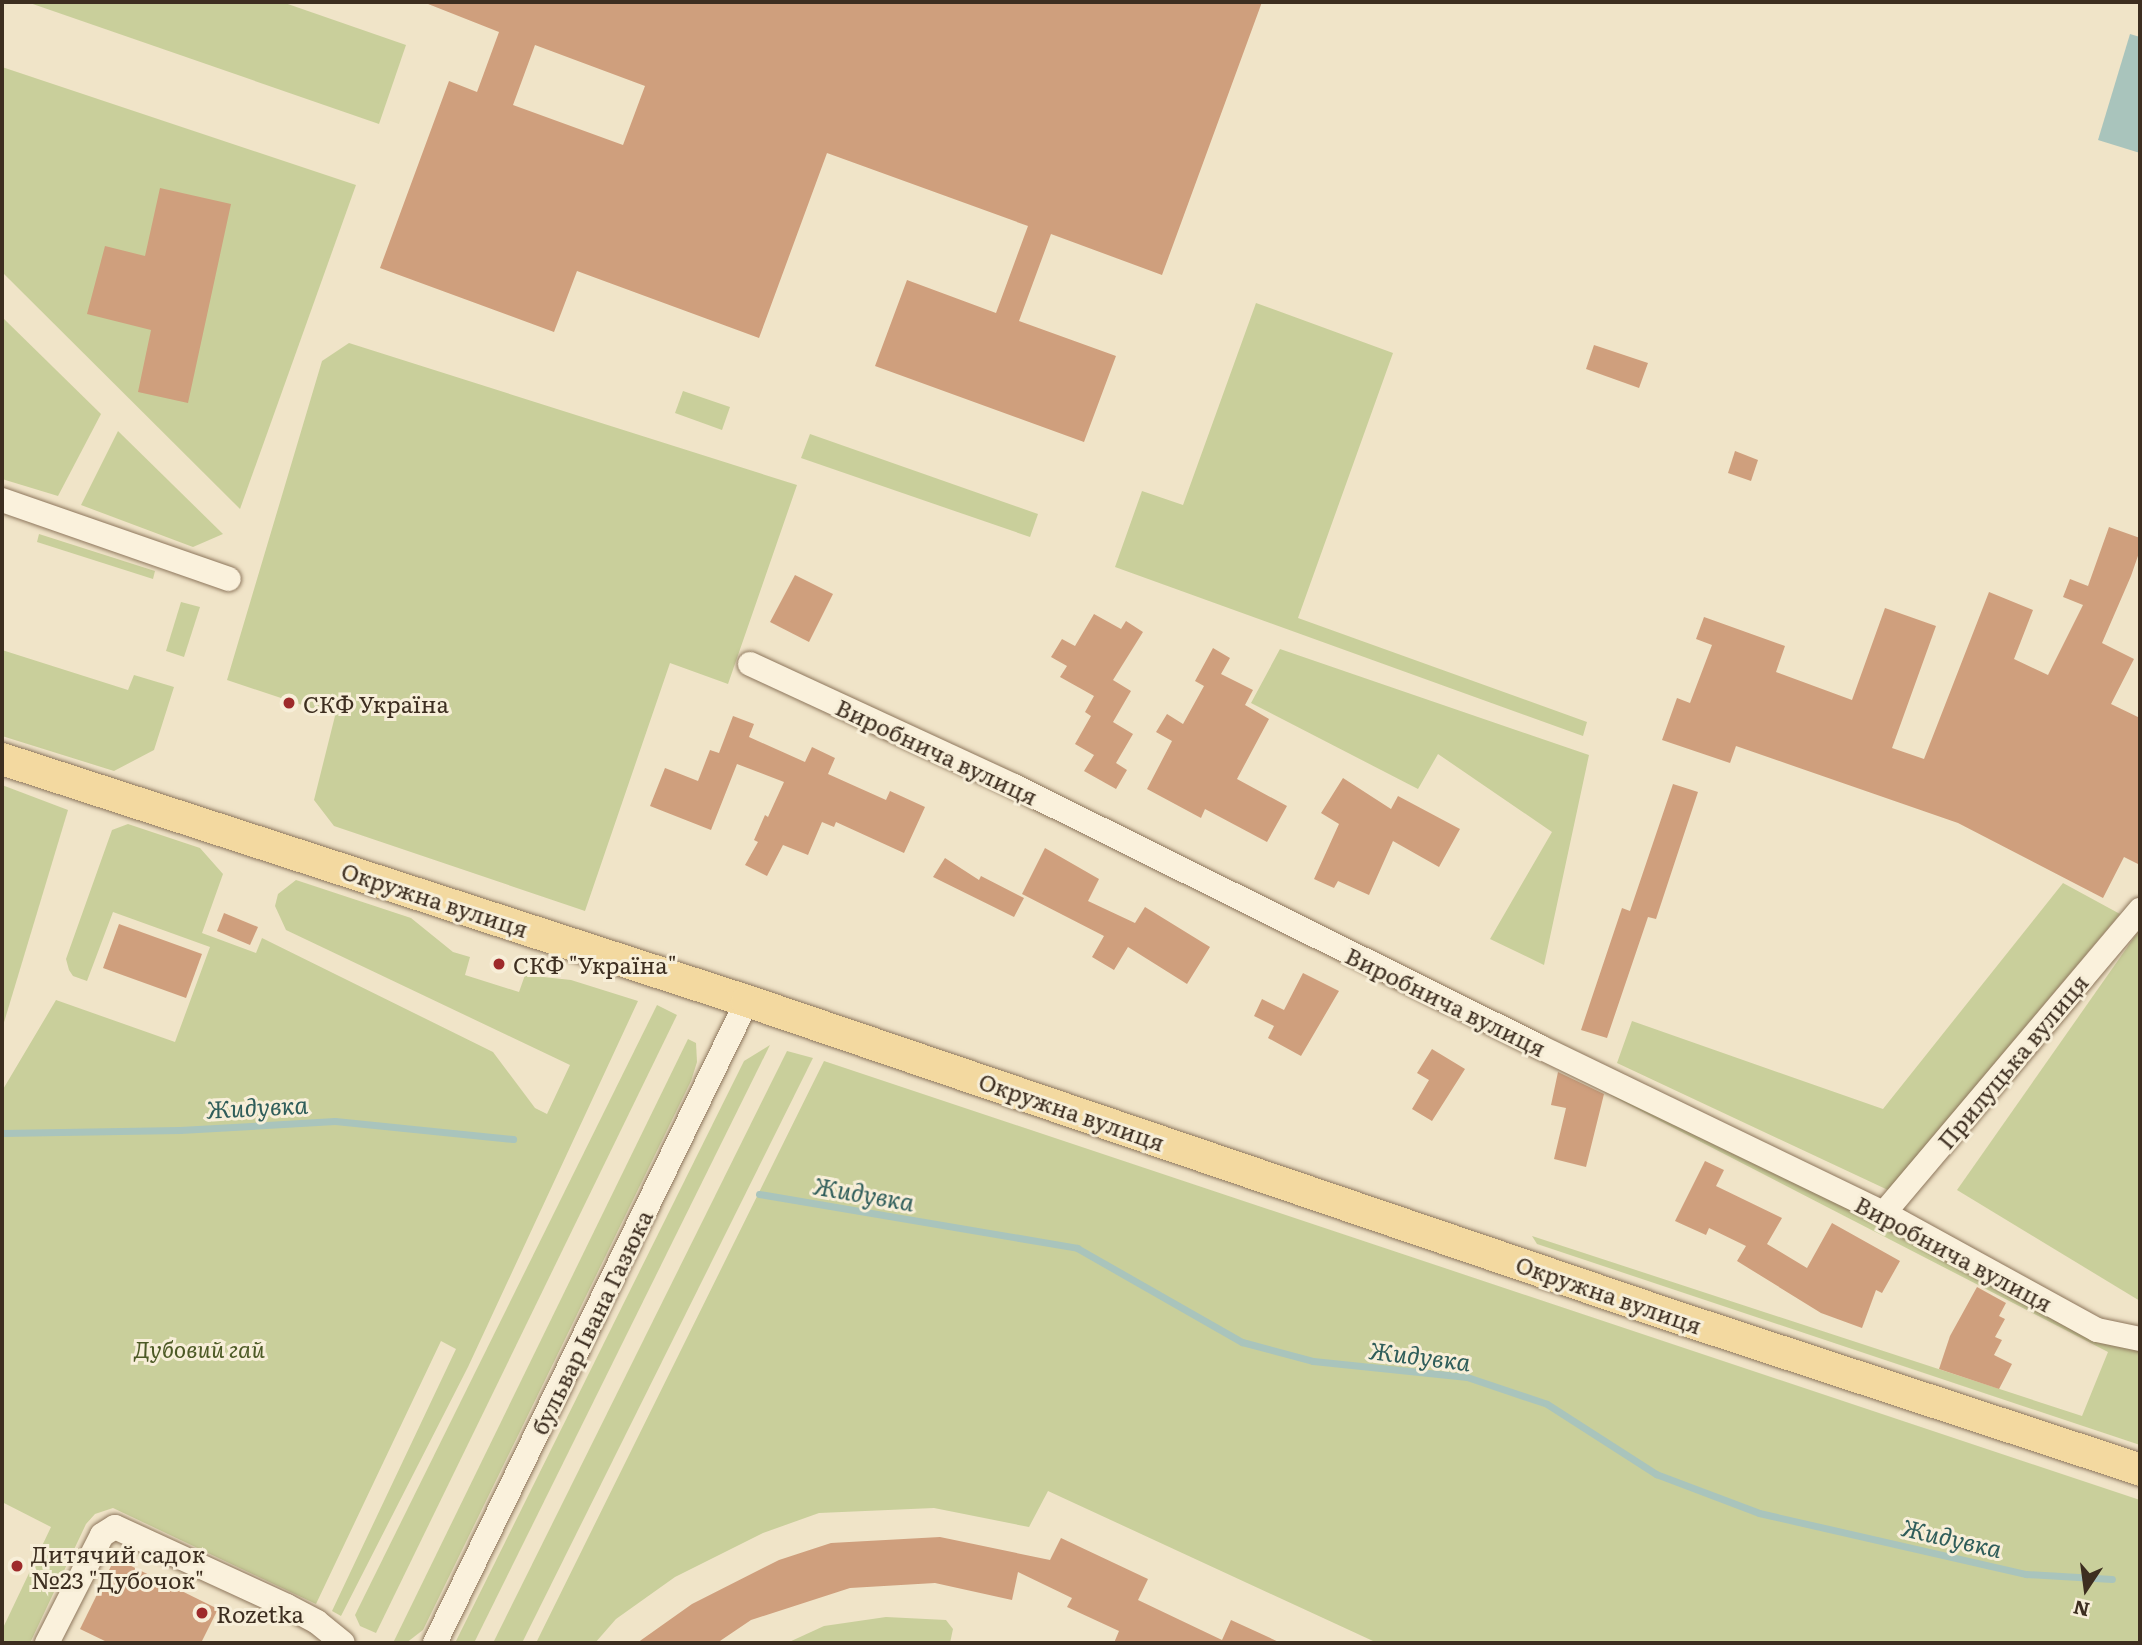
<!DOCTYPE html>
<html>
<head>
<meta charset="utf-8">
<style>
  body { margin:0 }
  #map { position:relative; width:2142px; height:1645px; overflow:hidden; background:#f0e4c8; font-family:Literata,serif }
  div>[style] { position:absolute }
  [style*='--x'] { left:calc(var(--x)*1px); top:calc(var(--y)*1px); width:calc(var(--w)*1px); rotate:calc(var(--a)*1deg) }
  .green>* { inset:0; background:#c9cf9b }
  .water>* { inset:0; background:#a9c4bc }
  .stream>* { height:7px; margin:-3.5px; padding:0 3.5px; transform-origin:3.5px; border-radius:3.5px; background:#a9c4bc }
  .building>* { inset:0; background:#cf9f7d }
  .roads { filter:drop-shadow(0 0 2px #8d765c) drop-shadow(0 0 2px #8d765c) }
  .minor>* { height:24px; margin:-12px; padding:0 12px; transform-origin:12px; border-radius:12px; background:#faf1dc }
  .major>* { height:32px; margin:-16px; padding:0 16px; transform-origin:16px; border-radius:16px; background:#f3d9a0 }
  .dots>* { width:19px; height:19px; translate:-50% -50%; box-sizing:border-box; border:4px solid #f7eed8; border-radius:50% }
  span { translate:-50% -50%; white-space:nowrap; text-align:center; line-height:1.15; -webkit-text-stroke:6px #f7eed8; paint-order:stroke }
  .poi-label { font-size:23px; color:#3d2e20 }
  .left { translate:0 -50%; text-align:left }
  .street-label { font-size:23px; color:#3d2e20 }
  .park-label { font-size:23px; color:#4d5a26; font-style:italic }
  .water-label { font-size:24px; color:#2f5d5a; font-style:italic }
  .frame { position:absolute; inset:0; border:4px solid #3d2e20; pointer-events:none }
  .north { position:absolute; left:2051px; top:1554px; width:70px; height:70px; -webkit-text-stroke:5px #f7eed8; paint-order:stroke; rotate:193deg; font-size:19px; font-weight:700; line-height:28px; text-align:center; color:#3d2e20 }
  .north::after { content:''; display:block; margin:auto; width:24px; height:32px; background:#3d2e20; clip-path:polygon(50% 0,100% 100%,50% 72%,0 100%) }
</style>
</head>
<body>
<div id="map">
  <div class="green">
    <div style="clip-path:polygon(27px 2px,282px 2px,406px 45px,379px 124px)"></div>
    <div style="clip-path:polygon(2px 67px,356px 185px,240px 509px,2px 272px)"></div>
    <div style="clip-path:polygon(1256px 303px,1393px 353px,1298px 618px,1587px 722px,1583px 736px,1115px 567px,1142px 491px,1183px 505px)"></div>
    <div style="clip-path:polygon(2px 317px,101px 414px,58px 496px,2px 479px)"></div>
    <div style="clip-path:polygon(349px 343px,797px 485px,728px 684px,670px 663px,585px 911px,334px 826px,314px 800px,335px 716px,227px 680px,322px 361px)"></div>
    <div style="clip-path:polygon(683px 391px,730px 407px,722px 430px,675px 413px)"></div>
    <div style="clip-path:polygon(118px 431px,223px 534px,193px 547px,81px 505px)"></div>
    <div style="clip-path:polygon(810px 434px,1038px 514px,1030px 537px,801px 458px)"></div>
    <div style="clip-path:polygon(39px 534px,155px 571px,153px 579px,37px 542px)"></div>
    <div style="clip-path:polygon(181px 602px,200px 607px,184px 657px,166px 651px)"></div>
    <div style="clip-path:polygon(1280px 649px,1589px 755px,1544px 965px,1490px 939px,1552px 832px,1438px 754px,1418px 789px,1251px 703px)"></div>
    <div style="clip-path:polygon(2px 650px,128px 690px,134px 675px,174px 687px,154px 750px,114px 771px,2px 736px)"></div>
    <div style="clip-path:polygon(2px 785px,68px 810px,2px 1029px)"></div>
    <div style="clip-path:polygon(128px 824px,200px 848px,223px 874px,202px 933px,256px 953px,262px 938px,493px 1052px,535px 1108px,547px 1114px,570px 1065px,286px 930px,275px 906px,278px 894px,296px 880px,411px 918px,453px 952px,470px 957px,465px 975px,519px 992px,525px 975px,571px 980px,638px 1001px,468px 1367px,341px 1616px,332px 1611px,456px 1349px,441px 1341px,316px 1604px,113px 1508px,95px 1514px,86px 1524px,30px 1643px,2px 1643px,2px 1630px,51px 1527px,2px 1502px,2px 1091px,56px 1000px,175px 1042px,210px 947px,113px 912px,87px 981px,73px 976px,69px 970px,66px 959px,112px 830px)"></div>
    <div style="clip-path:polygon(2063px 883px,2120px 914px,1888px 1190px,1617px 1063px,1632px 1021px,1883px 1109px)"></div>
    <div style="clip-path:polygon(2140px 929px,2140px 1301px,1957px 1190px)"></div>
    <div style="clip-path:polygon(657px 1005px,677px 1015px,376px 1633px,360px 1626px,355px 1615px)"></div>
    <div style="clip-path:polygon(688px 1039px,696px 1043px,697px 1062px,691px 1081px,423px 1630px,406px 1643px,393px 1643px)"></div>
    <div style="clip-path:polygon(770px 1045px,474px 1643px,455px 1643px,744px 1061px)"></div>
    <div style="clip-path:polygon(787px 1051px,813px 1058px,522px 1643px,493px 1643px)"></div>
    <div style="clip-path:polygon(824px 1061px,2140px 1500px,2140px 1643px,1372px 1643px,1373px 1641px,1048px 1491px,1029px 1527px,934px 1508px,819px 1513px,763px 1533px,675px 1577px,616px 1619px,595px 1643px,536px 1643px)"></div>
    <div style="clip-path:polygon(1610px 1095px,1643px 1101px,2140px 1346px,2140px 1445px,1537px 1244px,1532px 1236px,2082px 1416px,2108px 1352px)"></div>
    <div style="clip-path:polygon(886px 1617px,946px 1620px,953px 1629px,950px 1643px,787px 1643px,824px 1626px)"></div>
  </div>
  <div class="water">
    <div style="clip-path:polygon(2130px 34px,2140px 37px,2140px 153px,2098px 140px)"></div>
  </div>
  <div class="stream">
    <div style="--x:2;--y:1133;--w:178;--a:-1"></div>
    <div style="--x:180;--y:1130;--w:155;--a:-3.3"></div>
    <div style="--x:335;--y:1121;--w:179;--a:5.8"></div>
    <div style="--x:759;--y:1194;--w:323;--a:9.6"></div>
    <div style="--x:1077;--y:1248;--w:190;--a:29.7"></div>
    <div style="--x:1242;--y:1342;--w:73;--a:15"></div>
    <div style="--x:1313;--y:1361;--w:155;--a:5.9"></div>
    <div style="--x:1467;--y:1377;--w:84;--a:18.6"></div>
    <div style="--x:1547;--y:1404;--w:130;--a:32.7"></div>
    <div style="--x:1656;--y:1474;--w:110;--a:20.7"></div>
    <div style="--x:1759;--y:1513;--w:274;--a:12.9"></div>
    <div style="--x:2026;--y:1574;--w:86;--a:3.3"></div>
  </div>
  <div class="building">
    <div style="clip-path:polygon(evenodd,423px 2px,1262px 2px,1162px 275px,1051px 234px,1019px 321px,1116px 356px,1084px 442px,875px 366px,907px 280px,996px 313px,1028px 226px,827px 153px,759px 338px,577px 271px,554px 332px,380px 268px,449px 81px,477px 92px,499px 32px,423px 2px,535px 45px,645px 86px,623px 145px,513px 105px,535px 45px)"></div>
    <div style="clip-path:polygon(160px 188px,231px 204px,188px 403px,138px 392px,151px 330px,87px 314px,105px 246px,145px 256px)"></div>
    <div style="clip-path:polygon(1594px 345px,1648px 363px,1639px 388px,1586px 369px)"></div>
    <div style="clip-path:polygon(1735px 451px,1758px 460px,1751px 481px,1728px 473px)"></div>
    <div style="clip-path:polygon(2109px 527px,2140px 538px,2140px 550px,2131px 576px,2102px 643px,2134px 659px,2111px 704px,2140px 718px,2140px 865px,2124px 857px,2103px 898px,1958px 823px,1736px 746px,1730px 763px,1662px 740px,1677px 698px,1690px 703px,1712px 645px,1696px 639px,1704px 617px,1785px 646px,1776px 672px,1852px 700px,1885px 608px,1936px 626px,1892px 748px,1924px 759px,1989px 592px,2033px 610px,2014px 659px,2048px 675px,2083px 605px,2063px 597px,2070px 579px,2088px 586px)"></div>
    <div style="clip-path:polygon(795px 575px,833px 594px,809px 642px,770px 622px)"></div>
    <div style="clip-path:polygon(1094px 614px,1121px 629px,1126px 621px,1143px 632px,1113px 680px,1131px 691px,1113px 722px,1133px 734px,1116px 763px,1127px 770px,1116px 789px,1084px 771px,1094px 755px,1075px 744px,1091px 716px,1085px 712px,1094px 696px,1060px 677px,1067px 666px,1051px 657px,1062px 639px,1075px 646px)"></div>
    <div style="clip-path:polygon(1213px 648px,1230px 658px,1221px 674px,1253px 690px,1245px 705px,1269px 719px,1237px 779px,1287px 806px,1267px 842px,1205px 809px,1201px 818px,1147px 789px,1172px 741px,1156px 732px,1167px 714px,1183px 724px,1204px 686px,1195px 681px)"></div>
    <div style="clip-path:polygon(733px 716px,754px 724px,749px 737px,805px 762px,812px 747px,835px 758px,828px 774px,886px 800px,890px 791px,925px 807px,904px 853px,836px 822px,834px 827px,822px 822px,808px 855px,783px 845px,767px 876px,745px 865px,758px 842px,754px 840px,765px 815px,768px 817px,784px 782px,737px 764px,711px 830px,650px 806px,665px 768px,698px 781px,710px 750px,719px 753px)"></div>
    <div style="clip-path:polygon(1343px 778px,1391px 809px,1398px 796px,1460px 829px,1439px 867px,1393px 841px,1369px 895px,1338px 881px,1334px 888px,1314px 879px,1339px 824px,1321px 813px)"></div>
    <div style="clip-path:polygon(1673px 784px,1698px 792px,1656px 919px,1648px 917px,1607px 1038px,1581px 1030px,1622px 908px,1630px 911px)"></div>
    <div style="clip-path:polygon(1045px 848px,1099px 879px,1088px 901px,1135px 923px,1145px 907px,1210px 947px,1187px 984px,1128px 947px,1114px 970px,1092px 957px,1104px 936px,1022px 894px)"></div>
    <div style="clip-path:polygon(945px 858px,979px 880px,981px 876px,1024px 898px,1014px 917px,933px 877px)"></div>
    <div style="clip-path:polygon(224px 913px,258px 927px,250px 945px,217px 931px)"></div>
    <div style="clip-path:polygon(119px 924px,202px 954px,186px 998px,103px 968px)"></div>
    <div style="clip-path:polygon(1303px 973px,1339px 991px,1301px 1056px,1268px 1038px,1274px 1026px,1254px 1016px,1262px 999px,1284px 1010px)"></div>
    <div style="clip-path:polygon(1432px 1049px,1465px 1069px,1432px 1121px,1412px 1109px,1429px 1080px,1417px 1073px)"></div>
    <div style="clip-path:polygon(1558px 1072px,1604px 1094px,1586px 1167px,1554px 1159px,1566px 1108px,1551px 1105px)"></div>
    <div style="clip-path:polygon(1705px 1161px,1724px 1170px,1716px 1186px,1782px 1218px,1767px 1244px,1807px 1268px,1832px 1223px,1900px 1261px,1882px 1293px,1876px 1290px,1862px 1328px,1821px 1313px,1737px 1261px,1746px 1246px,1709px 1228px,1706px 1235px,1675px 1221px)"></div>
    <div style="clip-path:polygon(1977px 1287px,2006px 1303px,1999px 1316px,2005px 1319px,1995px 1337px,2002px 1340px,1994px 1355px,2012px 1364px,1999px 1389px,1939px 1369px,1950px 1336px)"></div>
    <div style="clip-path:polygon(940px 1537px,1050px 1560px,1061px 1538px,1148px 1579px,1138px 1600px,1222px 1640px,1231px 1620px,1281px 1643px,1114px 1643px,1119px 1631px,1067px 1607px,1072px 1598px,1018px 1572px,1012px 1600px,935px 1583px,850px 1588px,751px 1620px,717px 1643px,637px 1643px,692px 1604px,779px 1560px,831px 1543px)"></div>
    <div style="clip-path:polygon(115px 1558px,218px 1609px,201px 1643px,109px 1643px,80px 1629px)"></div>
  </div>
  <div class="roads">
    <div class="minor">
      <div style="--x:2;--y:500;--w:240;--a:19.2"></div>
      <div style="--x:750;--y:664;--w:291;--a:24.8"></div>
      <div style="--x:1014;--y:786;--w:587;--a:26.39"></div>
      <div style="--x:1540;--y:1047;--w:382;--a:25.8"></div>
      <div style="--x:1884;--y:1213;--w:243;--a:28.8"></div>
      <div style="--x:2097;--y:1330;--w:44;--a:11.8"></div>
      <div style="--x:1884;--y:1213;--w:397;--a:-49.8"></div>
      <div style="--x:47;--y:1643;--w:121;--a:-63"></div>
      <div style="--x:102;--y:1535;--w:15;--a:-32"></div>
      <div style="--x:115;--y:1527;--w:189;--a:24.7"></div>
      <div style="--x:287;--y:1606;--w:34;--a:28"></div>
      <div style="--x:317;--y:1622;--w:33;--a:39"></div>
      <div style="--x:435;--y:1643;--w:714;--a:-64.08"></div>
    </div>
    <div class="major">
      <div style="--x:2;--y:759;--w:783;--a:18"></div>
      <div style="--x:747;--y:1001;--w:981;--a:18.79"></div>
      <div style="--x:1676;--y:1317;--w:489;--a:18.2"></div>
    </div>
  </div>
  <div class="dots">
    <div style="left:289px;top:703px;background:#9e2a2b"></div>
    <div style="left:499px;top:964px;background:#9e2a2b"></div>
    <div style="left:17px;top:1566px;background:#9e2a2b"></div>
    <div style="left:202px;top:1613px;background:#9e2a2b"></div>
  </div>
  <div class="poi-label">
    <span class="left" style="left:303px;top:703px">СКФ Україна</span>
    <span class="left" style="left:513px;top:964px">СКФ "Україна"</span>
    <span class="left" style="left:31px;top:1566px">Дитячий садок<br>№23 "Дубочок"</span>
    <span class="left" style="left:216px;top:1613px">Rozetka</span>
  </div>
  <div class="street-label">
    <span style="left:937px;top:751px;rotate:25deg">Виробнича вулиця</span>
    <span style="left:435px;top:899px;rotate:18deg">Окружна вулиця</span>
    <span style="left:1446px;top:1001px;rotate:26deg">Виробнича вулиця</span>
    <span style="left:2012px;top:1061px;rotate:-50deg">Прилуцька вулиця</span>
    <span style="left:1072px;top:1111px;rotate:19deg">Окружна вулиця</span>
    <span style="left:1954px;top:1253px;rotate:28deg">Виробнича вулиця</span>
    <span style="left:1609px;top:1294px;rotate:19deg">Окружна вулиця</span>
    <span style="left:591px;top:1322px;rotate:-64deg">бульвар Івана Газюка</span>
  </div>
  <div class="park-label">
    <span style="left:199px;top:1348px">Дубовий гай</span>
  </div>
  <div class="water-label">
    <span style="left:257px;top:1106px;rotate:-3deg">Жидувка</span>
    <span style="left:864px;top:1193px;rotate:10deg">Жидувка</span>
    <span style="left:1420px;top:1355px;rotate:7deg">Жидувка</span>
    <span style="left:1952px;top:1537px;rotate:13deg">Жидувка</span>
  </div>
  <div class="frame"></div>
  <div class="north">N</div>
</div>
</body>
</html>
